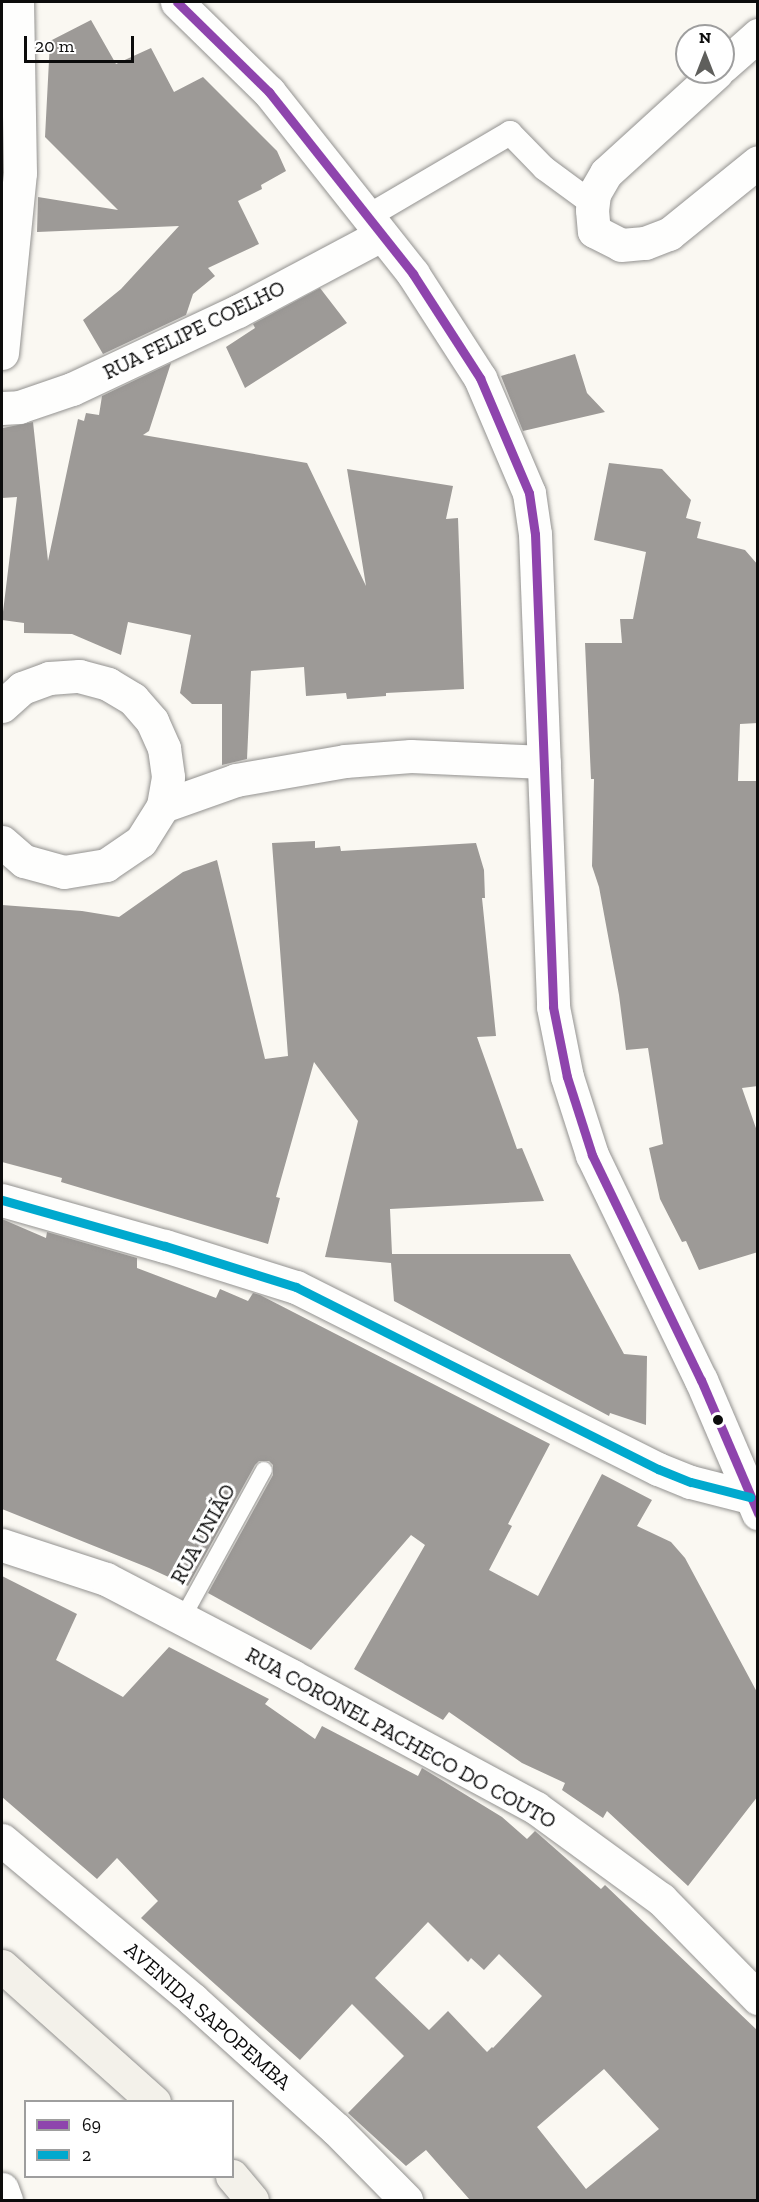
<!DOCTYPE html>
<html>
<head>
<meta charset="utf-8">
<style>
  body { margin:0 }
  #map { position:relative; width:759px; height:2202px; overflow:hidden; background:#faf8f2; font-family:"Zilla Slab",serif }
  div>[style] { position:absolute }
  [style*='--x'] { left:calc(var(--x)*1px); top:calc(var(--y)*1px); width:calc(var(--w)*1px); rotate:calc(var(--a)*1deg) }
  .building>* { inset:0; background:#9d9a97 }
  .roads { filter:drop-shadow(0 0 2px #939290) drop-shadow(0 0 2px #939290) }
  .service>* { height:16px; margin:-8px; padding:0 8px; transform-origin:8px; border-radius:8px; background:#fefefd }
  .pedestrian>* { height:24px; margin:-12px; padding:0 12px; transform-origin:12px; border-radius:12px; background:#fefefd }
  .minor>* { height:33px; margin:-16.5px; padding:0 16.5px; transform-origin:16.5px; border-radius:16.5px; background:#fefefd }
  .secondary>* { height:33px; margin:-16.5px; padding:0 16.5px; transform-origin:16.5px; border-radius:16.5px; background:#f3f1ea }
  .bus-1>* { height:9px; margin:-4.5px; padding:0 4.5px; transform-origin:4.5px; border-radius:4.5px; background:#8e44ad }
  .bus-2>* { height:9px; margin:-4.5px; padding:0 4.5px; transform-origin:4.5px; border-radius:4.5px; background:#00a9ce }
  .dots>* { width:16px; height:16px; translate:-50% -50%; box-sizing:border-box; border:3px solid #fff; border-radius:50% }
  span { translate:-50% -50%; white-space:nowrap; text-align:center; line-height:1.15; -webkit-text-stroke:6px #fff; paint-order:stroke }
  .street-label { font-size:21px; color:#0c0c0c }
  .frame { position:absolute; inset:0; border:3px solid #0c0c0c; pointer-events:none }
  .legend { position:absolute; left:24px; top:2100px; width:210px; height:78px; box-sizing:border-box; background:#fff; border:2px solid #9e9e9e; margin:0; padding:8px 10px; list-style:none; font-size:18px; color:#0c0c0c }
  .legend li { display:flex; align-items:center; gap:12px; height:30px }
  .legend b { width:30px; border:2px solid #9e9e9e }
  .north { position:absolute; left:675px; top:24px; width:60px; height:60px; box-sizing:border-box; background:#fff; border:2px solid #9e9e9e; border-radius:50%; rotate:0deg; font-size:16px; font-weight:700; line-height:24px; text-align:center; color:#0c0c0c }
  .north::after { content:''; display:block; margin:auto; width:21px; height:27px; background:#5f5f5c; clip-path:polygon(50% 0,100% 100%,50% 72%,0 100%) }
  .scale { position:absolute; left:24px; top:36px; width:110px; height:27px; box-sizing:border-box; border:3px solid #0c0c0c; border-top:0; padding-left:8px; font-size:18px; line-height:21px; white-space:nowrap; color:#0c0c0c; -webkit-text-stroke:4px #fff; paint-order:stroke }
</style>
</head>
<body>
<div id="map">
  <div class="building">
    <div style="clip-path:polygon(91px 20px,116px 64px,151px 48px,174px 92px,203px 77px,277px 151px,286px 171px,261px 185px,262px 189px,238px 201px,259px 244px,208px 268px,215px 276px,193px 294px,186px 315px,103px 354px,83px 320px,121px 289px,179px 226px,37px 232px,38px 197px,118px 210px,45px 137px,50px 41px)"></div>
    <div style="clip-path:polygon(320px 288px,347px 323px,245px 388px,226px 347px,255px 328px,253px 324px)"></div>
    <div style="clip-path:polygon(575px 354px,587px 393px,605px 412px,523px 431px,501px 376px)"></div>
    <div style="clip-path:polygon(171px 363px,149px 431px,143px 435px,307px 463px,366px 586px,347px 469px,453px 486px,446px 519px,458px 518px,464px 689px,386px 693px,386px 696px,347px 699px,346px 693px,306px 696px,304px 667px,251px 671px,247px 759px,222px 765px,222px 704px,192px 704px,180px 693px,191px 635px,128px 622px,121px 655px,72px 634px,24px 633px,24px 623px,2px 620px,17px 497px,2px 498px,3px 428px,33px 422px,48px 561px,78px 419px,84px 421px,86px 413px,99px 415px,102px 396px)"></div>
    <div style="clip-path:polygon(609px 463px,662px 469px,691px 500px,686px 518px,701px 522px,697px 538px,745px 550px,758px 565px,758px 723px,740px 724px,738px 781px,758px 781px,758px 1086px,742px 1088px,758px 1134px,758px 1252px,699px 1270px,686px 1241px,682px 1242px,660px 1199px,649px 1148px,663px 1144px,648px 1048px,626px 1050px,619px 995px,599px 887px,592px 866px,594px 779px,591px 779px,585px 643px,622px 643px,620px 619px,633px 619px,646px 552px,594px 540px)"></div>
    <div style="clip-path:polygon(315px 841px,315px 848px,340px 846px,341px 851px,476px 843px,484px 870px,485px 898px,482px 898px,496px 1036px,477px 1037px,517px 1149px,522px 1148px,544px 1201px,390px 1209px,392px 1254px,570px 1254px,624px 1354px,647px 1356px,646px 1425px,610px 1413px,609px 1416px,394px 1301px,391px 1263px,325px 1257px,358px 1121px,314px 1062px,276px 1197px,280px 1198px,268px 1244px,61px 1182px,62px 1178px,2px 1162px,2px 905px,82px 911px,119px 917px,183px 872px,217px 860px,265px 1059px,288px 1056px,272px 843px)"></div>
    <div style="clip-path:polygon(2px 1219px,46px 1238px,47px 1232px,137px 1258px,137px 1268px,216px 1298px,220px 1289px,248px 1301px,253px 1293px,260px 1295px,550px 1444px,508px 1524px,512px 1526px,489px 1570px,538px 1596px,602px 1474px,652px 1500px,637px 1526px,671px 1542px,685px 1558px,758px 1694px,758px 1796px,688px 1886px,607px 1811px,603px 1818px,562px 1790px,565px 1783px,522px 1763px,449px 1712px,443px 1720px,354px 1669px,425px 1545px,411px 1535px,311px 1650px,208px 1593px,273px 1475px,273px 1465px,269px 1461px,259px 1461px,255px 1465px,188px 1586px,149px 1568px,2px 1509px)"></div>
    <div style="clip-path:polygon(evenodd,2px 1576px,77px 1614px,56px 1660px,123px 1697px,169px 1647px,269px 1699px,265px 1704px,315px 1739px,322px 1726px,418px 1776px,422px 1768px,502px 1817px,527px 1839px,535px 1831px,601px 1889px,605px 1885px,758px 2031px,758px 2200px,470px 2200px,426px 2150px,406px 2166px,348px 2113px,404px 2056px,352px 2004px,300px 2060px,141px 1918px,158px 1901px,117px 1858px,97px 1879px,2px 1797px,2px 1576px,428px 1922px,468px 1962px,471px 1958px,484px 1970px,499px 1954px,542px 1996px,493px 2048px,492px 2047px,487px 2052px,448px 2011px,429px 2030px,375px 1978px,428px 1922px,2px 1576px,604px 2069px,659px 2129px,586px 2189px,537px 2127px,604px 2069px)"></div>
  </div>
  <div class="roads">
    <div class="service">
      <div style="--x:182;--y:1619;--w:170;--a:-61.2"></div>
    </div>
    <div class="pedestrian">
      <div style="--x:367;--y:217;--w:166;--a:-30.4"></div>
      <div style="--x:510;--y:133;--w:49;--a:45.8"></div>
      <div style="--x:544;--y:168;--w:61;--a:36.3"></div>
    </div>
    <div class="minor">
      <div style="--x:177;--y:2;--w:129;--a:44.4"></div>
      <div style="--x:269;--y:92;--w:232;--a:51.6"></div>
      <div style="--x:413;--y:274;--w:124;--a:57.2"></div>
      <div style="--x:480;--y:378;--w:125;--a:66.9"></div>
      <div style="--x:529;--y:493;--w:41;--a:81.7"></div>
      <div style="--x:535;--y:534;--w:473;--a:87.8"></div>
      <div style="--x:553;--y:1007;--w:71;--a:78.7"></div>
      <div style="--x:567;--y:1077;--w:82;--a:72.2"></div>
      <div style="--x:592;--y:1155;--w:250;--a:64.2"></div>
      <div style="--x:701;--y:1380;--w:145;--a:66.8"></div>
      <div style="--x:723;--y:66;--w:47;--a:-41.5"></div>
      <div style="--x:717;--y:72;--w:150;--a:137.7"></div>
      <div style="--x:606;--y:173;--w:24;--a:120"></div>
      <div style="--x:594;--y:194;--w:16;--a:97"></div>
      <div style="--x:592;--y:210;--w:21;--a:85"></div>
      <div style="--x:594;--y:231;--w:30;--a:27"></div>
      <div style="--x:621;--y:245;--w:24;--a:-5"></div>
      <div style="--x:645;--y:243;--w:26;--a:-21"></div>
      <div style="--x:669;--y:234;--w:114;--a:-39"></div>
      <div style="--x:2;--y:353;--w:181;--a:-84.3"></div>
      <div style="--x:20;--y:173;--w:171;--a:-91"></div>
      <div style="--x:2;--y:408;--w:17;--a:-3"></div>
      <div style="--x:19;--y:407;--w:56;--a:-18.8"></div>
      <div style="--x:72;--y:389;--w:183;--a:-25.2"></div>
      <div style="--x:238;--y:311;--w:162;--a:-28"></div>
      <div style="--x:2;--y:706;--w:27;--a:-42"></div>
      <div style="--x:22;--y:688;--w:29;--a:-20"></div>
      <div style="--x:49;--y:678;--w:30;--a:-4"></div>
      <div style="--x:79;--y:676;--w:30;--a:15"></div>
      <div style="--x:108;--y:684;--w:29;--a:31"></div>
      <div style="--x:133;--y:699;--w:29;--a:49"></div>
      <div style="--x:152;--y:721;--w:30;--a:66"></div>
      <div style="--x:164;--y:748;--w:29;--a:82"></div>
      <div style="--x:168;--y:777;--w:29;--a:100"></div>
      <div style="--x:2;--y:842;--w:29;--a:41"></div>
      <div style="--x:24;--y:861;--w:41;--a:15.4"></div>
      <div style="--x:64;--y:872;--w:43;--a:-9.5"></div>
      <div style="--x:106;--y:865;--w:42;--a:-34.4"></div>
      <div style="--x:141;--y:841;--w:41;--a:-57.8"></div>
      <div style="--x:163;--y:806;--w:77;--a:-19.6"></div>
      <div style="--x:236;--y:780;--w:111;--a:-9.9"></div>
      <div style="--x:345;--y:761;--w:66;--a:-4.3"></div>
      <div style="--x:411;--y:756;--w:133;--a:2.6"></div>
      <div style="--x:2;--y:1200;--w:169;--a:15.8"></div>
      <div style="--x:165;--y:1246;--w:137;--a:17.4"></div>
      <div style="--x:296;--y:1287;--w:405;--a:26.7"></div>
      <div style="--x:658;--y:1469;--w:35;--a:22"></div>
      <div style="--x:691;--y:1482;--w:61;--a:14.3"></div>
      <div style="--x:2;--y:1545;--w:109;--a:18.1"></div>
      <div style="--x:106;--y:1579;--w:210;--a:27.5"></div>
      <div style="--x:292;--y:1676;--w:277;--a:28.4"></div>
      <div style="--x:536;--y:1808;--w:155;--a:36.1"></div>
      <div style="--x:661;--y:1899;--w:139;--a:45.6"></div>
      <div style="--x:2;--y:1840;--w:248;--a:39.9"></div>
      <div style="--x:192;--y:1999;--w:194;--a:42.1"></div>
      <div style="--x:336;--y:2129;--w:100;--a:45.4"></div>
      <div style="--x:2;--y:2189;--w:12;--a:70"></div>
    </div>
    <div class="secondary">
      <div style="--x:2;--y:1966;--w:204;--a:41.8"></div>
      <div style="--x:232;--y:2176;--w:31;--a:50"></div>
    </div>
  </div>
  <div class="bus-1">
    <div style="--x:177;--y:2;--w:129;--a:44.4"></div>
    <div style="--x:269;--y:92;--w:232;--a:51.6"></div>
    <div style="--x:413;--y:274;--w:124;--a:57.2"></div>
    <div style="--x:480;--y:378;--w:125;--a:66.9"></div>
    <div style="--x:529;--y:493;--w:41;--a:81.7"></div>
    <div style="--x:535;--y:534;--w:473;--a:87.8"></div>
    <div style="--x:553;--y:1007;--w:71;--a:78.7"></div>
    <div style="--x:567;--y:1077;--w:82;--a:72.2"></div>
    <div style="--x:592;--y:1155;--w:250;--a:64.2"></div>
    <div style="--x:701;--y:1380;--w:145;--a:66.8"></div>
  </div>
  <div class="bus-2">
    <div style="--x:2;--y:1200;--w:169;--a:15.8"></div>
    <div style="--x:165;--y:1246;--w:137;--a:17.4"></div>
    <div style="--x:296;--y:1287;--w:405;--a:26.7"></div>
    <div style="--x:658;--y:1469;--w:35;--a:22"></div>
    <div style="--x:691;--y:1482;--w:61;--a:14.3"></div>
  </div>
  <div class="dots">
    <div style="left:718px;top:1420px;background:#0c0c0c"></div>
  </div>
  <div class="street-label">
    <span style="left:194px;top:330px;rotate:-26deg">RUA FELIPE COELHO</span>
    <span style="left:203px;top:1534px;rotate:-61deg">RUA UNIÃO</span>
    <span style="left:401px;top:1738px;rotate:29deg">RUA CORONEL PACHECO DO COUTO</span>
    <span style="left:208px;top:2016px;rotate:41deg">AVENIDA SAPOPEMBA</span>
  </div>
  <div class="frame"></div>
  <ul class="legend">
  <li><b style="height:8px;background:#8e44ad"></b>69</li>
  <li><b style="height:8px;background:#00a9ce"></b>2</li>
  </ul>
  <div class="north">N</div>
  <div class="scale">20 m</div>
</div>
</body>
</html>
